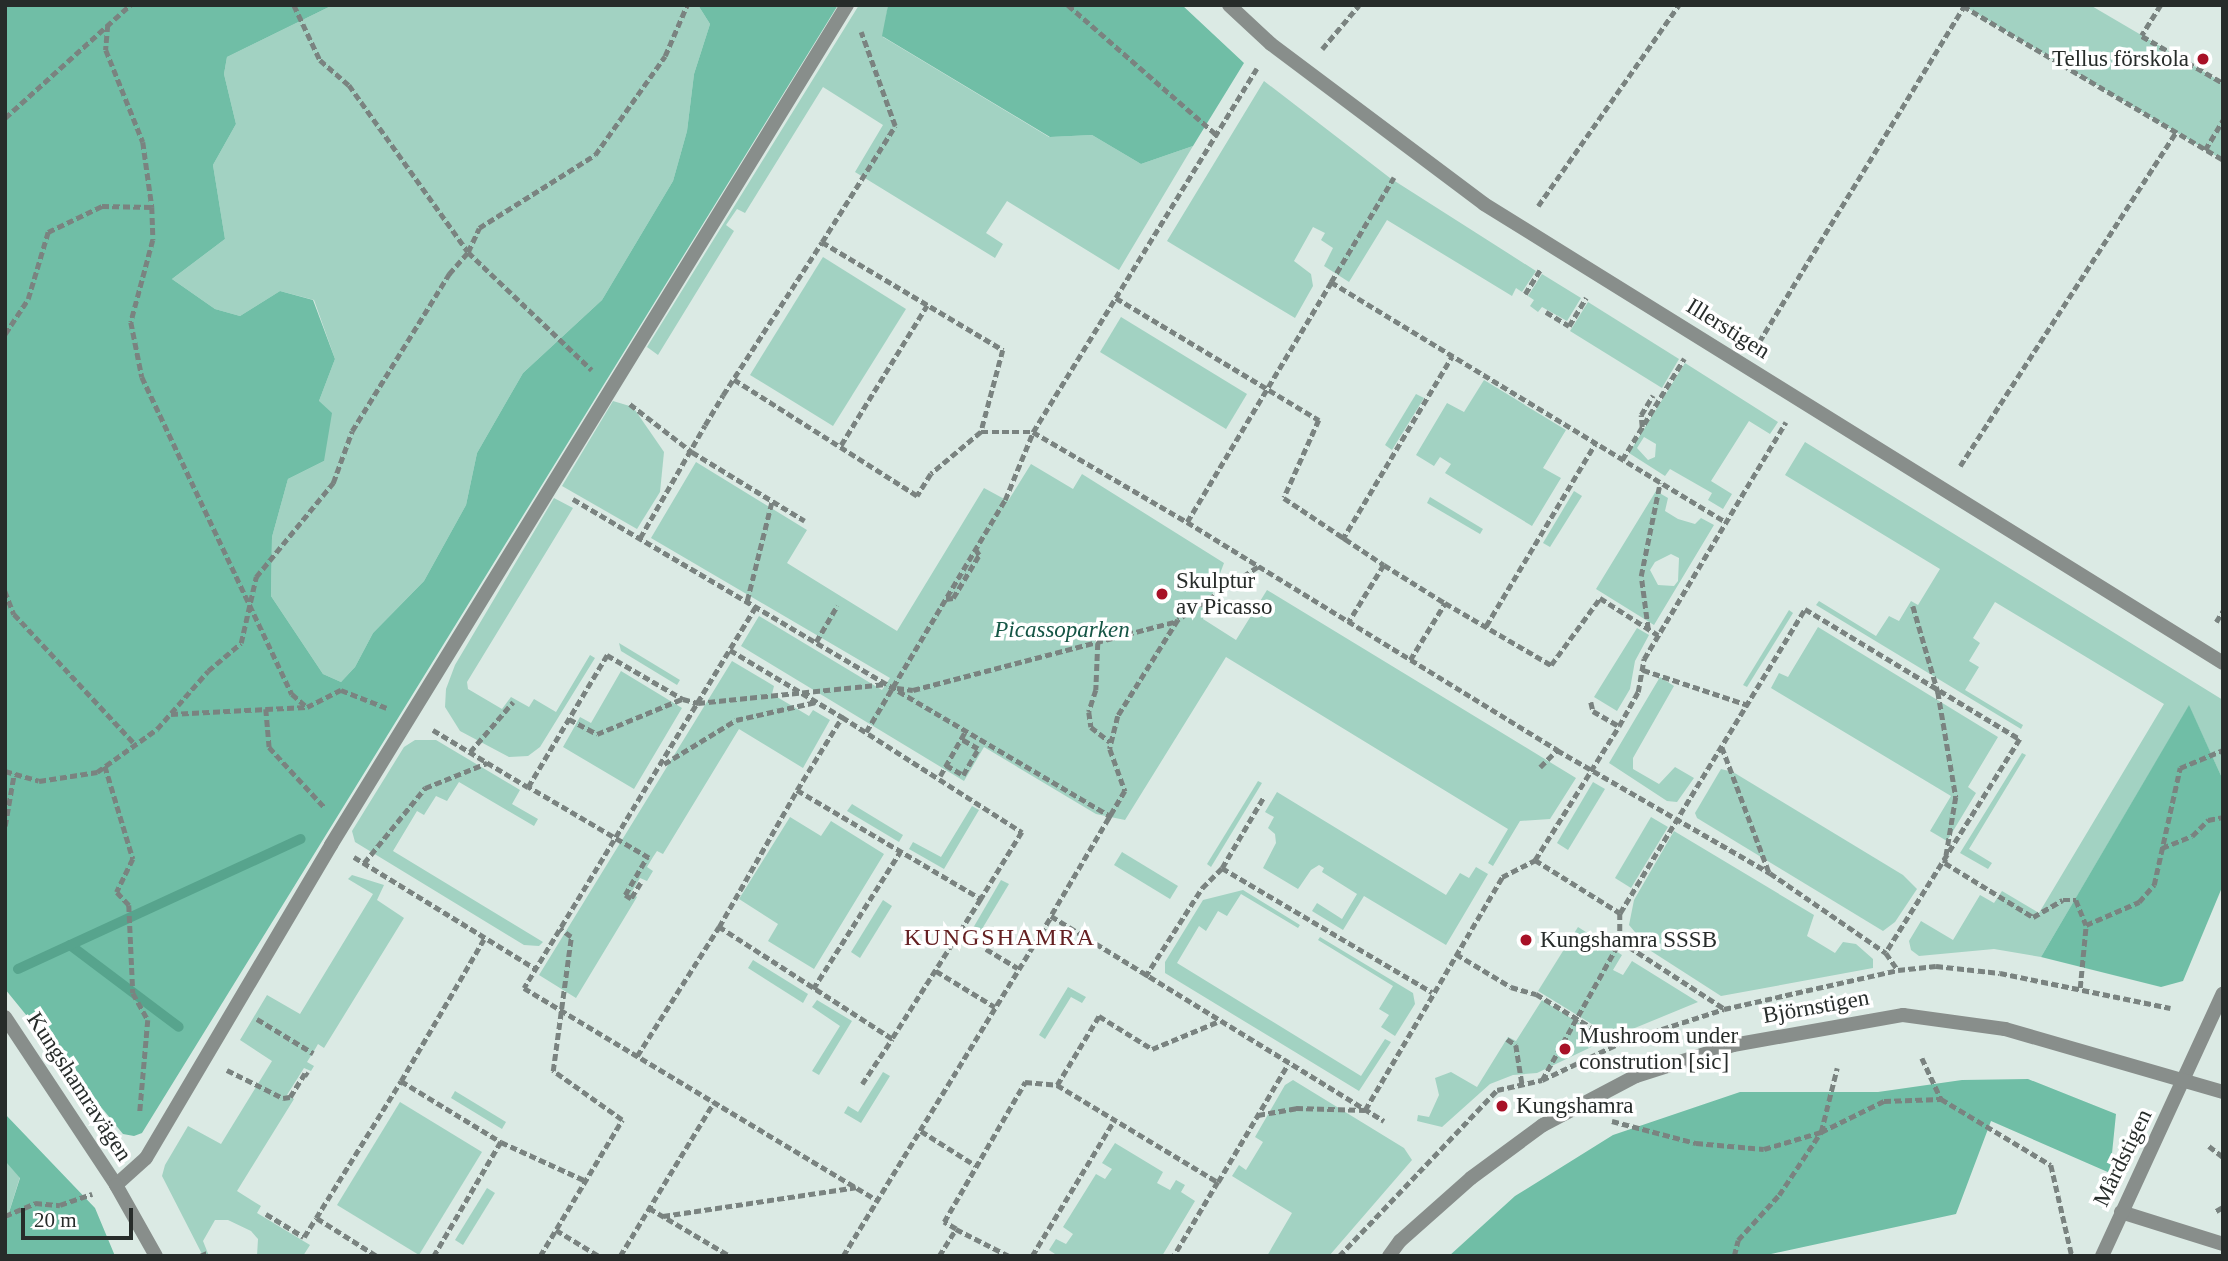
<!DOCTYPE html>
<html>
<head>
<meta charset="utf-8">
<style>
  body { margin:0 }
  #map { position:relative; width:2228px; height:1261px; overflow:hidden; background:#dbeae4; font-family:"Times New Roman",serif }
  div>[style] { position:absolute }
  [style*='--x'] { left:calc(var(--x)*1px); top:calc(var(--y)*1px); width:calc(var(--w)*1px); rotate:calc(var(--a)*1deg) }
  .green>* { inset:0; background:#a2d2c2 }
  .forest>* { inset:0; background:#70bea6 }
  .stream>* { height:10px; margin:-5px; padding:0 5px; transform-origin:5px; border-radius:5px; background:#57a48d }
  .path>* { height:4.5px; margin-top:-2.25px; transform-origin:0; background:repeating-linear-gradient(90deg,#7a8380 0 7px,transparent 0 10.5px) }
  .service>* { height:14px; margin:-7px; padding:0 7px; transform-origin:7px; border-radius:7px; background:#888e8b }
  .minor>* { height:14px; margin:-7px; padding:0 7px; transform-origin:7px; border-radius:7px; background:#888e8b }
  .tertiary>* { height:14px; margin:-7px; padding:0 7px; transform-origin:7px; border-radius:7px; background:#888e8b }
  .dots>* { width:19px; height:19px; translate:-50% -50%; box-sizing:border-box; border:4px solid #fff; border-radius:50% }
  span { translate:-50% -50%; white-space:nowrap; text-align:center; line-height:1.15; -webkit-text-stroke:7px #fff; paint-order:stroke }
  .poi-label { font-size:23px; color:#272c2a }
  .right { translate:-100% -50%; text-align:right }
  .left { translate:0 -50%; text-align:left }
  .street-label { font-size:23px; color:#272c2a }
  .park-label { font-size:23px; color:#155545; font-style:italic }
  .neighbourhood-label { font-size:24px; color:#652022; letter-spacing:2px }
  .frame { position:absolute; inset:0; border:7px solid #272c2a; pointer-events:none }
  .scale { position:absolute; left:21px; top:1208px; width:112px; height:32px; box-sizing:border-box; border:4px solid #272c2a; border-top:0; padding-left:9px; font-size:21px; line-height:24px; white-space:nowrap; color:#272c2a; -webkit-text-stroke:5px #fff; paint-order:stroke }
</style>
</head>
<body>
<div id="map">
  <div class="green">
    <div style="clip-path:polygon(333px 5px,698px 5px,710px 24px,694px 74px,687px 131px,673px 181px,602px 300px,523px 373px,477px 453px,466px 505px,424px 581px,373px 633px,355px 667px,341px 682px,323px 674px,271px 596px,272px 537px,288px 479px,324px 461px,319px 401px,335px 359px,314px 300px,280px 291px,240px 316px,215px 309px,172px 279px,225px 239px,213px 165px,236px 124px,224px 74px,227px 57px)"></div>
    <div style="clip-path:polygon(859px 5px,888px 5px,883px 37px,1049px 137px,1092px 135px,1141px 164px,1193px 146px,1119px 270px,1007px 201px,986px 233px,1003px 244px,995px 258px,855px 172px,883px 125px,823px 87px,745px 213px,737px 209px,726px 225px,734px 231px,658px 355px,647px 347px)"></div>
    <div style="clip-path:polygon(1962px 5px,2090px 5px,2223px 83px,2223px 160px)"></div>
    <div style="clip-path:polygon(1264px 81px,1390px 178px,1536px 271px,1522px 292px,1516px 288px,1512px 296px,1387px 220px,1349px 282px,1324px 266px,1333px 248px,1321px 240px,1325px 233px,1313px 227px,1294px 261px,1311px 274px,1313px 286px,1295px 318px,1167px 241px)"></div>
    <div style="clip-path:polygon(823px 257px,906px 309px,833px 426px,750px 375px)"></div>
    <div style="clip-path:polygon(1542px 274px,1581px 298px,1567px 321px,1542px 307px,1538px 312px,1530px 306px,1534px 300px,1528px 296px)"></div>
    <div style="clip-path:polygon(1588px 302px,1679px 359px,1662px 388px,1570px 331px)"></div>
    <div style="clip-path:polygon(1121px 317px,1247px 394px,1226px 429px,1100px 352px)"></div>
    <div style="clip-path:polygon(evenodd,1685px 363px,1778px 422px,1770px 434px,1749px 421px,1711px 481px,1732px 494px,1723px 509px,1708px 500px,1712px 493px,1670px 469px,1665px 476px,1629px 453px,1685px 363px,1644px 437px,1656px 444px,1655px 457px,1648px 460px,1637px 448px,1644px 437px)"></div>
    <div style="clip-path:polygon(1484px 380px,1566px 430px,1543px 468px,1561px 478px,1532px 526px,1445px 473px,1451px 464px,1440px 457px,1434px 466px,1416px 455px,1447px 403px,1464px 412px)"></div>
    <div style="clip-path:polygon(1416px 394px,1424px 398px,1392px 450px,1385px 445px)"></div>
    <div style="clip-path:polygon(613px 401px,633px 407px,664px 452px,660px 492px,637px 529px,562px 486px)"></div>
    <div style="clip-path:polygon(1805px 442px,2223px 700px,2223px 780px,2189px 706px,2041px 957px,1994px 949px,1919px 956px,1911px 950px,1909px 941px,1921px 921px,1953px 940px,1980px 895px,1994px 903px,2002px 891px,2039px 913px,2164px 704px,1995px 602px,1973px 638px,1980px 643px,1969px 661px,1979px 667px,1965px 690px,2023px 725px,2021px 729px,1816px 605px,1819px 601px,1876px 636px,1889px 616px,1899px 621px,1911px 601px,1918px 605px,1940px 569px,1785px 475px)"></div>
    <div style="clip-path:polygon(696px 462px,807px 530px,787px 563px,897px 631px,984px 488px,1008px 501px,1031px 464px,1073px 489px,1082px 474px,1224px 563px,1203px 619px,1236px 640px,1267px 590px,1576px 778px,1550px 819px,1520px 821px,1493px 866px,1488px 863px,1508px 829px,1226px 657px,1125px 820px,1096px 814px,984px 747px,964px 781px,741px 646px,759px 616px,882px 690px,890px 678px,651px 538px)"></div>
    <div style="clip-path:polygon(1574px 491px,1582px 496px,1550px 547px,1543px 543px)"></div>
    <div style="clip-path:polygon(evenodd,1656px 491px,1668px 498px,1665px 511px,1678px 519px,1695px 524px,1701px 518px,1714px 525px,1654px 625px,1596px 589px,1656px 491px,1671px 554px,1679px 558px,1678px 581px,1674px 586px,1658px 585px,1650px 570px,1655px 562px,1671px 554px)"></div>
    <div style="clip-path:polygon(1430px 497px,1483px 529px,1480px 534px,1427px 503px)"></div>
    <div style="clip-path:polygon(554px 498px,573px 508px,467px 682px,468px 689px,502px 709px,511px 697px,529px 707px,534px 699px,556px 712px,590px 655px,595px 658px,540px 747px,528px 756px,509px 757px,460px 731px,445px 707px,446px 689px,455px 665px)"></div>
    <div style="clip-path:polygon(1789px 610px,1793px 613px,1747px 687px,1743px 685px)"></div>
    <div style="clip-path:polygon(1818px 627px,1998px 737px,1968px 787px,1976px 793px,1947px 841px,1930px 831px,1951px 796px,1771px 688px,1779px 673px,1788px 677px)"></div>
    <div style="clip-path:polygon(1637px 628px,1649px 635px,1635px 661px,1630px 689px,1617px 711px,1594px 697px)"></div>
    <div style="clip-path:polygon(619px 643px,680px 680px,677px 685px,621px 651px)"></div>
    <div style="clip-path:polygon(732px 661px,774px 686px,772px 694px,809px 716px,813px 710px,830px 720px,803px 768px,739px 729px,663px 854px,657px 851px,653px 857px,647px 867px,653px 871px,647px 881px,640px 878px,631px 893px,637px 897px,576px 998px,539px 975px)"></div>
    <div style="clip-path:polygon(621px 671px,682px 708px,634px 789px,563px 747px,580px 717px,591px 723px)"></div>
    <div style="clip-path:polygon(1660px 677px,1674px 686px,1633px 758px,1633px 769px,1659px 784px,1675px 767px,1694px 778px,1677px 802px,1667px 801px,1609px 763px)"></div>
    <div style="clip-path:polygon(415px 740px,436px 740px,520px 790px,512px 804px,538px 819px,534px 826px,459px 782px,447px 801px,436px 796px,424px 815px,417px 811px,393px 851px,543px 942px,539px 946px,524px 945px,355px 842px,352px 831px,404px 747px)"></div>
    <div style="clip-path:polygon(2022px 753px,2026px 755px,1969px 849px,1992px 863px,1988px 869px,1960px 853px)"></div>
    <div style="clip-path:polygon(1721px 769px,1733px 772px,1903px 875px,1917px 889px,1895px 922px,1883px 931px,1697px 818px,1695px 813px)"></div>
    <div style="clip-path:polygon(1258px 781px,1262px 783px,1211px 867px,1207px 864px)"></div>
    <div style="clip-path:polygon(1593px 782px,1605px 789px,1568px 850px,1557px 843px)"></div>
    <div style="clip-path:polygon(1277px 792px,1446px 895px,1460px 873px,1469px 878px,1476px 867px,1488px 874px,1446px 945px,1364px 896px,1343px 930px,1312px 911px,1317px 903px,1342px 919px,1357px 894px,1322px 872px,1324px 868px,1319px 865px,1311px 870px,1298px 889px,1263px 868px,1276px 843px,1275px 834px,1268px 828px,1274px 817px,1265px 812px)"></div>
    <div style="clip-path:polygon(852px 804px,903px 835px,899px 842px,847px 811px)"></div>
    <div style="clip-path:polygon(972px 806px,979px 810px,944px 869px,909px 849px,913px 842px,941px 857px)"></div>
    <div style="clip-path:polygon(790px 817px,821px 836px,831px 821px,884px 854px,814px 969px,768px 941px,778px 924px,739px 899px)"></div>
    <div style="clip-path:polygon(1651px 817px,1668px 827px,1631px 888px,1615px 878px)"></div>
    <div style="clip-path:polygon(1674px 831px,1814px 915px,1807px 936px,1835px 953px,1843px 942px,1856px 944px,1873px 959px,1873px 968px,1721px 996px,1651px 951px,1629px 925px,1634px 900px)"></div>
    <div style="clip-path:polygon(1122px 852px,1178px 886px,1170px 899px,1114px 865px)"></div>
    <div style="clip-path:polygon(352px 875px,384px 885px,377px 900px,404px 918px,324px 1048px,318px 1044px,314px 1051px,307px 1062px,314px 1066px,311px 1071px,304px 1068px,287px 1095px,294px 1099px,237px 1191px,261px 1206px,257px 1213px,310px 1245px,303px 1256px,257px 1256px,258px 1239px,251px 1231px,228px 1220px,215px 1220px,203px 1241px,209px 1256px,203px 1256px,162px 1176px,165px 1165px,188px 1126px,221px 1144px,272px 1061px,240px 1040px,267px 995px,300px 1014px,373px 894px,348px 879px)"></div>
    <div style="clip-path:polygon(1001px 880px,1009px 884px,976px 939px,969px 935px)"></div>
    <div style="clip-path:polygon(1243px 890px,1300px 925px,1298px 928px,1241px 894px,1227px 916px,1218px 911px,1206px 931px,1199px 926px,1177px 963px,1361px 1076px,1385px 1039px,1391px 1042px,1359px 1091px,1165px 973px,1165px 962px,1203px 900px)"></div>
    <div style="clip-path:polygon(883px 900px,892px 906px,860px 958px,851px 952px)"></div>
    <div style="clip-path:polygon(1578px 927px,1622px 955px,1613px 970px,1623px 975px,1632px 961px,1698px 1002px,1613px 1037px,1538px 991px)"></div>
    <div style="clip-path:polygon(1320px 937px,1413px 993px,1415px 1004px,1395px 1036px,1381px 1027px,1389px 1015px,1379px 1009px,1393px 986px,1318px 940px)"></div>
    <div style="clip-path:polygon(753px 960px,808px 994px,803px 1003px,748px 968px)"></div>
    <div style="clip-path:polygon(1068px 987px,1086px 997px,1082px 1003px,1071px 997px,1045px 1039px,1039px 1035px)"></div>
    <div style="clip-path:polygon(817px 1000px,852px 1021px,819px 1075px,812px 1071px,840px 1026px,812px 1007px)"></div>
    <div style="clip-path:polygon(1542px 1000px,1606px 1040px,1537px 1073px,1513px 1075px,1490px 1084px,1442px 1127px,1417px 1121px,1418px 1115px,1429px 1117px,1439px 1095px,1435px 1078px,1451px 1072px,1477px 1087px,1508px 1037px,1516px 1041px)"></div>
    <div style="clip-path:polygon(883px 1072px,890px 1076px,861px 1123px,844px 1113px,848px 1106px,858px 1112px)"></div>
    <div style="clip-path:polygon(1293px 1080px,1404px 1148px,1412px 1160px,1329px 1256px,1267px 1256px,1292px 1213px,1232px 1176px,1239px 1165px,1246px 1170px,1263px 1142px,1255px 1137px,1285px 1085px)"></div>
    <div style="clip-path:polygon(455px 1091px,506px 1122px,502px 1129px,451px 1098px)"></div>
    <div style="clip-path:polygon(400px 1102px,482px 1152px,419px 1255px,337px 1205px)"></div>
    <div style="clip-path:polygon(1115px 1143px,1163px 1172px,1157px 1183px,1170px 1190px,1176px 1180px,1185px 1185px,1181px 1192px,1195px 1201px,1162px 1256px,1058px 1256px,1049px 1250px,1056px 1239px,1066px 1244px,1073px 1234px,1063px 1227px,1096px 1174px,1105px 1179px,1112px 1169px,1102px 1163px)"></div>
    <div style="clip-path:polygon(5px 1161px,20px 1177px,5px 1225px)"></div>
    <div style="clip-path:polygon(487px 1188px,495px 1193px,463px 1245px,455px 1240px)"></div>
  </div>
  <div class="forest">
    <div style="clip-path:polygon(5px 5px,333px 5px,227px 57px,224px 74px,236px 124px,213px 165px,225px 239px,172px 279px,215px 309px,240px 316px,280px 291px,313px 300px,335px 359px,319px 401px,332px 413px,324px 461px,288px 479px,272px 537px,271px 596px,323px 674px,341px 682px,355px 667px,373px 633px,424px 581px,466px 505px,477px 453px,523px 373px,602px 300px,673px 181px,687px 131px,694px 74px,710px 24px,698px 5px,838px 5px,142px 1133px,134px 1136px,123px 1134px,5px 989px)"></div>
    <div style="clip-path:polygon(888px 5px,1182px 5px,1244px 63px,1193px 146px,1141px 164px,1092px 135px,1050px 137px,882px 36px)"></div>
    <div style="clip-path:polygon(2189px 705px,2223px 780px,2223px 885px,2183px 981px,2161px 987px,2041px 957px)"></div>
    <div style="clip-path:polygon(2028px 1079px,2116px 1114px,2110px 1173px,1991px 1121px,1956px 1214px,1762px 1256px,1449px 1256px,1515px 1196px,1613px 1135px,1740px 1092px,1878px 1092px,1962px 1080px)"></div>
    <div style="clip-path:polygon(5px 1114px,95px 1208px,115px 1256px,5px 1256px,5px 1225px,20px 1178px,5px 1161px)"></div>
  </div>
  <div class="stream">
    <div style="--x:70;--y:945;--w:136;--a:37"></div>
    <div style="--x:18;--y:969;--w:311;--a:-24.7"></div>
  </div>
  <div class="path">
    <div style="--x:294;--y:5;--w:61;--a:64.7"></div>
    <div style="--x:320;--y:60;--w:38;--a:41"></div>
    <div style="--x:349;--y:85;--w:205;--a:54.5"></div>
    <div style="--x:468;--y:252;--w:171;--a:43.6"></div>
    <div style="--x:1068;--y:5;--w:196;--a:41.1"></div>
    <div style="--x:2161;--y:5;--w:36;--a:122"></div>
    <div style="--x:2142;--y:36;--w:94;--a:30.1"></div>
    <div style="--x:1963;--y:6;--w:302;--a:30.6"></div>
    <div style="--x:108;--y:25;--w:25;--a:95"></div>
    <div style="--x:106;--y:50;--w:99;--a:68.1"></div>
    <div style="--x:143;--y:142;--w:66;--a:82.1"></div>
    <div style="--x:152;--y:207;--w:33;--a:88"></div>
    <div style="--x:153;--y:240;--w:85;--a:105"></div>
    <div style="--x:131;--y:322;--w:56;--a:78.7"></div>
    <div style="--x:142;--y:377;--w:351;--a:64.7"></div>
    <div style="--x:292;--y:694;--w:20;--a:41"></div>
    <div style="--x:1322;--y:49;--w:57;--a:-49.9"></div>
    <div style="--x:5;--y:118;--w:169;--a:-42.1"></div>
    <div style="--x:2205;--y:150;--w:35;--a:-59"></div>
    <div style="--x:1538;--y:206;--w:246;--a:-55"></div>
    <div style="--x:822;--y:242;--w:137;--a:-57.8"></div>
    <div style="--x:895;--y:126;--w:100;--a:-109.9"></div>
    <div style="--x:1331;--y:282;--w:122;--a:-59"></div>
    <div style="--x:1525;--y:294;--w:28;--a:-58"></div>
    <div style="--x:1116;--y:298;--w:237;--a:31"></div>
    <div style="--x:1319;--y:420;--w:85;--a:114.2"></div>
    <div style="--x:1284;--y:498;--w:120;--a:33.8"></div>
    <div style="--x:1384;--y:565;--w:67;--a:121.6"></div>
    <div style="--x:1546;--y:312;--w:27;--a:31"></div>
    <div style="--x:1569;--y:326;--w:33;--a:-59"></div>
    <div style="--x:5;--y:334;--w:42;--a:-56.7"></div>
    <div style="--x:28;--y:299;--w:70;--a:-73.4"></div>
    <div style="--x:48;--y:232;--w:60;--a:-25.7"></div>
    <div style="--x:102;--y:206;--w:50;--a:1.1"></div>
    <div style="--x:1759;--y:342;--w:395;--a:-58.6"></div>
    <div style="--x:630;--y:404;--w:78;--a:37.7"></div>
    <div style="--x:692;--y:452;--w:132;--a:31.4"></div>
    <div style="--x:1642;--y:427;--w:12;--a:-95"></div>
    <div style="--x:1641;--y:415;--w:23;--a:-59"></div>
    <div style="--x:981;--y:432;--w:52;--a:0"></div>
    <div style="--x:1033;--y:432;--w:178;--a:30.3"></div>
    <div style="--x:1187;--y:522;--w:435;--a:31.6"></div>
    <div style="--x:1557;--y:750;--w:246;--a:30"></div>
    <div style="--x:1770;--y:873;--w:141;--a:34.6"></div>
    <div style="--x:1886;--y:953;--w:21;--a:55"></div>
    <div style="--x:841;--y:445;--w:164;--a:-58.4"></div>
    <div style="--x:1622;--y:460;--w:119;--a:-58.5"></div>
    <div style="--x:1960;--y:466;--w:398;--a:-57.1"></div>
    <div style="--x:573;--y:499;--w:626;--a:30.54"></div>
    <div style="--x:1187;--y:522;--w:280;--a:-59"></div>
    <div style="--x:1331;--y:282;--w:462;--a:31.3"></div>
    <div style="--x:640;--y:538;--w:130;--a:-60.1"></div>
    <div style="--x:705;--y:425;--w:35;--a:-59"></div>
    <div style="--x:723;--y:395;--w:182;--a:-57.1"></div>
    <div style="--x:822;--y:242;--w:211;--a:30.8"></div>
    <div style="--x:1003;--y:350;--w:85;--a:105"></div>
    <div style="--x:981;--y:432;--w:65;--a:140"></div>
    <div style="--x:931;--y:474;--w:26;--a:122"></div>
    <div style="--x:917;--y:496;--w:217;--a:-147.6"></div>
    <div style="--x:1342;--y:540;--w:214;--a:-59.1"></div>
    <div style="--x:1384;--y:565;--w:72;--a:31.9"></div>
    <div style="--x:1258;--y:567;--w:96;--a:146.5"></div>
    <div style="--x:1178;--y:620;--w:113;--a:122"></div>
    <div style="--x:1118;--y:716;--w:34;--a:104"></div>
    <div style="--x:1110;--y:749;--w:45;--a:70.3"></div>
    <div style="--x:1125;--y:791;--w:145;--a:120.6"></div>
    <div style="--x:1051;--y:916;--w:391;--a:31.6"></div>
    <div style="--x:5;--y:591;--w:25;--a:69"></div>
    <div style="--x:14;--y:614;--w:178;--a:47.1"></div>
    <div style="--x:946;--y:599;--w:7;--a:-8"></div>
    <div style="--x:953;--y:598;--w:50;--a:-58.8"></div>
    <div style="--x:979;--y:555;--w:7;--a:-124"></div>
    <div style="--x:747;--y:601;--w:103;--a:-76"></div>
    <div style="--x:1913;--y:606;--w:90;--a:73.8"></div>
    <div style="--x:1938;--y:692;--w:107;--a:80.3"></div>
    <div style="--x:1956;--y:797;--w:67;--a:99.5"></div>
    <div style="--x:1945;--y:863;--w:103;--a:31.5"></div>
    <div style="--x:2033;--y:917;--w:34;--a:-30"></div>
    <div style="--x:2063;--y:900;--w:13;--a:0"></div>
    <div style="--x:2076;--y:900;--w:27;--a:68"></div>
    <div style="--x:756;--y:607;--w:446;--a:121.3"></div>
    <div style="--x:524;--y:988;--w:412;--a:31"></div>
    <div style="--x:2216;--y:622;--w:13;--a:-58"></div>
    <div style="--x:1486;--y:626;--w:212;--a:-59.1"></div>
    <div style="--x:1648;--y:629;--w:53;--a:-97.5"></div>
    <div style="--x:1641;--y:576;--w:95;--a:-78.5"></div>
    <div style="--x:816;--y:642;--w:42;--a:-59.7"></div>
    <div style="--x:1098;--y:643;--w:47;--a:92.4"></div>
    <div style="--x:1096;--y:690;--w:23;--a:108"></div>
    <div style="--x:1089;--y:712;--w:15;--a:82"></div>
    <div style="--x:1091;--y:727;--w:24;--a:38"></div>
    <div style="--x:730;--y:650;--w:131;--a:30.9"></div>
    <div style="--x:1410;--y:660;--w:67;--a:-58.4"></div>
    <div style="--x:1445;--y:603;--w:123;--a:30.3"></div>
    <div style="--x:1551;--y:665;--w:83;--a:-53.8"></div>
    <div style="--x:1600;--y:598;--w:69;--a:32.5"></div>
    <div style="--x:1643;--y:670;--w:111;--a:18.4"></div>
    <div style="--x:897;--y:688;--w:16;--a:7"></div>
    <div style="--x:913;--y:690;--w:273;--a:-14.6"></div>
    <div style="--x:1591;--y:702;--w:9;--a:77"></div>
    <div style="--x:1593;--y:711;--w:30;--a:30"></div>
    <div style="--x:266;--y:709;--w:41;--a:-2.8"></div>
    <div style="--x:307;--y:707;--w:38;--a:-27"></div>
    <div style="--x:341;--y:690;--w:49;--a:21.4"></div>
    <div style="--x:171;--y:714;--w:95;--a:-3"></div>
    <div style="--x:266;--y:709;--w:38;--a:85"></div>
    <div style="--x:269;--y:747;--w:83;--a:47.4"></div>
    <div style="--x:569;--y:719;--w:32;--a:28"></div>
    <div style="--x:597;--y:734;--w:92;--a:-22.4"></div>
    <div style="--x:433;--y:730;--w:111;--a:31"></div>
    <div style="--x:866;--y:732;--w:270;--a:-59.1"></div>
    <div style="--x:1005;--y:500;--w:74;--a:-67.6"></div>
    <div style="--x:1033;--y:432;--w:427;--a:-58.4"></div>
    <div style="--x:1722;--y:747;--w:134;--a:69.4"></div>
    <div style="--x:470;--y:752;--w:66;--a:-49.3"></div>
    <div style="--x:664;--y:764;--w:84;--a:-31.4"></div>
    <div style="--x:736;--y:720;--w:82;--a:-12.7"></div>
    <div style="--x:946;--y:765;--w:20;--a:30"></div>
    <div style="--x:963;--y:775;--w:30;--a:-60"></div>
    <div style="--x:978;--y:749;--w:20;--a:-150"></div>
    <div style="--x:105;--y:766;--w:97;--a:73.2"></div>
    <div style="--x:133;--y:859;--w:37;--a:116"></div>
    <div style="--x:117;--y:892;--w:18;--a:47"></div>
    <div style="--x:129;--y:905;--w:88;--a:87.4"></div>
    <div style="--x:133;--y:993;--w:31;--a:61"></div>
    <div style="--x:148;--y:1020;--w:92;--a:95"></div>
    <div style="--x:1540;--y:767;--w:24;--a:-45"></div>
    <div style="--x:5;--y:771;--w:35;--a:16"></div>
    <div style="--x:39;--y:781;--w:59;--a:-8.8"></div>
    <div style="--x:97;--y:772;--w:74;--a:-35.6"></div>
    <div style="--x:157;--y:729;--w:77;--a:-48.7"></div>
    <div style="--x:208;--y:671;--w:43;--a:-40.3"></div>
    <div style="--x:241;--y:643;--w:68;--a:-77.2"></div>
    <div style="--x:256;--y:577;--w:122;--a:-50.7"></div>
    <div style="--x:333;--y:483;--w:55;--a:-69.9"></div>
    <div style="--x:352;--y:431;--w:185;--a:-58.3"></div>
    <div style="--x:449;--y:274;--w:29;--a:-49"></div>
    <div style="--x:468;--y:252;--w:26;--a:-65"></div>
    <div style="--x:479;--y:228;--w:137;--a:-32.2"></div>
    <div style="--x:595;--y:155;--w:121;--a:-54.7"></div>
    <div style="--x:665;--y:56;--w:56;--a:-66.7"></div>
    <div style="--x:940;--y:776;--w:53;--a:-60.5"></div>
    <div style="--x:797;--y:790;--w:214;--a:30.6"></div>
    <div style="--x:981;--y:899;--w:166;--a:122.4"></div>
    <div style="--x:892;--y:1039;--w:206;--a:-147.1"></div>
    <div style="--x:719;--y:927;--w:158;--a:-60.3"></div>
    <div style="--x:797;--y:790;--w:86;--a:-58.3"></div>
    <div style="--x:842;--y:717;--w:214;--a:32.6"></div>
    <div style="--x:1022;--y:832;--w:79;--a:121.5"></div>
    <div style="--x:5;--y:826;--w:53;--a:-80.2"></div>
    <div style="--x:2162;--y:848;--w:32;--a:-22"></div>
    <div style="--x:2192;--y:836;--w:23;--a:-45"></div>
    <div style="--x:2208;--y:820;--w:15;--a:-11"></div>
    <div style="--x:354;--y:857;--w:214;--a:31.6"></div>
    <div style="--x:649;--y:858;--w:140;--a:-149.6"></div>
    <div style="--x:528;--y:787;--w:154;--a:-59.1"></div>
    <div style="--x:607;--y:655;--w:88;--a:30.1"></div>
    <div style="--x:683;--y:699;--w:16;--a:15"></div>
    <div style="--x:698;--y:703;--w:189;--a:-5.8"></div>
    <div style="--x:1535;--y:860;--w:100;--a:31.9"></div>
    <div style="--x:1620;--y:913;--w:28;--a:90"></div>
    <div style="--x:1620;--y:941;--w:123;--a:33"></div>
    <div style="--x:364;--y:863;--w:97;--a:-50.9"></div>
    <div style="--x:425;--y:788;--w:67;--a:-22"></div>
    <div style="--x:1222;--y:868;--w:81;--a:-59.6"></div>
    <div style="--x:641;--y:883;--w:19;--a:122"></div>
    <div style="--x:631;--y:899;--w:7;--a:-146"></div>
    <div style="--x:625;--y:895;--w:44;--a:-59.9"></div>
    <div style="--x:1620;--y:913;--w:356;--a:-58.7"></div>
    <div style="--x:1805;--y:609;--w:251;--a:31.2"></div>
    <div style="--x:2020;--y:739;--w:252;--a:122.1"></div>
    <div style="--x:986;--y:949;--w:37;--a:31"></div>
    <div style="--x:1456;--y:954;--w:64;--a:31"></div>
    <div style="--x:1511;--y:987;--w:26;--a:16"></div>
    <div style="--x:1536;--y:994;--w:97;--a:31.1"></div>
    <div style="--x:936;--y:971;--w:69;--a:31.4"></div>
    <div style="--x:1145;--y:977;--w:106;--a:-57.4"></div>
    <div style="--x:1202;--y:888;--w:28;--a:-45"></div>
    <div style="--x:1222;--y:868;--w:244;--a:30.6"></div>
    <div style="--x:2080;--y:988;--w:63;--a:-84.6"></div>
    <div style="--x:2086;--y:925;--w:58;--a:-23.5"></div>
    <div style="--x:2139;--y:902;--w:23;--a:-49"></div>
    <div style="--x:2154;--y:885;--w:120;--a:-77.5"></div>
    <div style="--x:2180;--y:768;--w:47;--a:-22.7"></div>
    <div style="--x:813;--y:989;--w:162;--a:-57.6"></div>
    <div style="--x:257;--y:1019;--w:66;--a:31.3"></div>
    <div style="--x:1507;--y:1039;--w:11;--a:34"></div>
    <div style="--x:1516;--y:1045;--w:39;--a:81"></div>
    <div style="--x:637;--y:1056;--w:153;--a:-57.6"></div>
    <div style="--x:1922;--y:1058;--w:45;--a:65.1"></div>
    <div style="--x:1941;--y:1099;--w:128;--a:31"></div>
    <div style="--x:2051;--y:1165;--w:93;--a:77"></div>
    <div style="--x:227;--y:1070;--w:63;--a:26.6"></div>
    <div style="--x:283;--y:1098;--w:7;--a:-8"></div>
    <div style="--x:290;--y:1097;--w:28;--a:-58"></div>
    <div style="--x:305;--y:1073;--w:4;--a:34"></div>
    <div style="--x:1542;--y:1080;--w:159;--a:-60.7"></div>
    <div style="--x:401;--y:1081;--w:164;--a:-59.7"></div>
    <div style="--x:862;--y:1084;--w:54;--a:-56.3"></div>
    <div style="--x:1057;--y:1085;--w:188;--a:31.1"></div>
    <div style="--x:1218;--y:1182;--w:86;--a:120.7"></div>
    <div style="--x:1258;--y:1115;--w:39;--a:-10"></div>
    <div style="--x:1296;--y:1108;--w:69;--a:1.7"></div>
    <div style="--x:1365;--y:1110;--w:270;--a:-59.5"></div>
    <div style="--x:1502;--y:877;--w:37;--a:-27"></div>
    <div style="--x:1535;--y:860;--w:158;--a:-57.9"></div>
    <div style="--x:1619;--y:726;--w:39;--a:-61"></div>
    <div style="--x:1638;--y:692;--w:34;--a:-80"></div>
    <div style="--x:1644;--y:659;--w:276;--a:-59.1"></div>
    <div style="--x:1612;--y:1121;--w:87;--a:14.7"></div>
    <div style="--x:1696;--y:1143;--w:68;--a:5"></div>
    <div style="--x:1764;--y:1149;--w:59;--a:-16.6"></div>
    <div style="--x:1821;--y:1132;--w:70;--a:-26.2"></div>
    <div style="--x:1884;--y:1101;--w:57;--a:-2"></div>
    <div style="--x:921;--y:1131;--w:64;--a:32.2"></div>
    <div style="--x:501;--y:1142;--w:94;--a:24.6"></div>
    <div style="--x:2209;--y:1146;--w:18;--a:38"></div>
    <div style="--x:1218;--y:1182;--w:137;--a:-59.3"></div>
    <div style="--x:649;--y:1208;--w:94;--a:30.7"></div>
    <div style="--x:2216;--y:1211;--w:8;--a:-30"></div>
    <div style="--x:266;--y:1214;--w:44;--a:31.2"></div>
    <div style="--x:304;--y:1237;--w:22;--a:-58"></div>
    <div style="--x:5;--y:1216;--w:33;--a:-23"></div>
    <div style="--x:35;--y:1203;--w:25;--a:5"></div>
    <div style="--x:60;--y:1205;--w:34;--a:-19"></div>
    <div style="--x:663;--y:1216;--w:195;--a:-8.5"></div>
    <div style="--x:956;--y:1229;--w:59;--a:27"></div>
    <div style="--x:556;--y:1230;--w:50;--a:31.2"></div>
    <div style="--x:200;--y:1256;--w:8;--a:-23"></div>
    <div style="--x:376;--y:1256;--w:71;--a:-147.7"></div>
    <div style="--x:316;--y:1218;--w:161;--a:-58.2"></div>
    <div style="--x:401;--y:1081;--w:117;--a:31.4"></div>
    <div style="--x:501;--y:1142;--w:132;--a:120.4"></div>
    <div style="--x:540;--y:1256;--w:159;--a:-58.9"></div>
    <div style="--x:622;--y:1120;--w:85;--a:-144.6"></div>
    <div style="--x:553;--y:1071;--w:135;--a:-82.3"></div>
    <div style="--x:571;--y:937;--w:14;--a:-144"></div>
    <div style="--x:620;--y:1256;--w:180;--a:-58.6"></div>
    <div style="--x:843;--y:1256;--w:399;--a:-58.5"></div>
    <div style="--x:939;--y:1256;--w:32;--a:-58"></div>
    <div style="--x:956;--y:1229;--w:14;--a:-150"></div>
    <div style="--x:944;--y:1222;--w:162;--a:-59.9"></div>
    <div style="--x:1025;--y:1082;--w:32;--a:5"></div>
    <div style="--x:1057;--y:1085;--w:81;--a:-58.7"></div>
    <div style="--x:1099;--y:1016;--w:62;--a:31.9"></div>
    <div style="--x:1152;--y:1049;--w:70;--a:-22.6"></div>
    <div style="--x:1032;--y:1256;--w:160;--a:-58.8"></div>
    <div style="--x:1339;--y:1256;--w:229;--a:-46.4"></div>
    <div style="--x:1497;--y:1090;--w:46;--a:-12.5"></div>
    <div style="--x:1542;--y:1080;--w:89;--a:-25.4"></div>
    <div style="--x:1622;--y:1042;--w:107;--a:-17.9"></div>
    <div style="--x:1724;--y:1009;--w:178;--a:-12.6"></div>
    <div style="--x:1898;--y:970;--w:38;--a:-6"></div>
    <div style="--x:1936;--y:966;--w:64;--a:6.2"></div>
    <div style="--x:2000;--y:973;--w:174;--a:11.6"></div>
    <div style="--x:1734;--y:1256;--w:16;--a:-76"></div>
    <div style="--x:1738;--y:1240;--w:61;--a:-47.7"></div>
    <div style="--x:1779;--y:1195;--w:76;--a:-56.3"></div>
    <div style="--x:1821;--y:1132;--w:66;--a:-76"></div>
  </div>
  <div class="service">
    <div style="--x:116;--y:1185;--w:40;--a:-42"></div>
    <div style="--x:146;--y:1158;--w:364;--a:-59.4"></div>
    <div style="--x:331;--y:845;--w:986;--a:-58.44"></div>
  </div>
  <div class="minor">
    <div style="--x:1229;--y:5;--w:57;--a:42.9"></div>
    <div style="--x:1271;--y:44;--w:266;--a:36.9"></div>
    <div style="--x:1484;--y:204;--w:870;--a:31.84"></div>
    <div style="--x:5;--y:1017;--w:201;--a:56.5"></div>
    <div style="--x:116;--y:1185;--w:81;--a:60.6"></div>
    <div style="--x:2121;--y:1212;--w:107;--a:17.4"></div>
    <div style="--x:2102;--y:1256;--w:289;--a:-65.3"></div>
  </div>
  <div class="tertiary">
    <div style="--x:1389;--y:1256;--w:19;--a:-54"></div>
    <div style="--x:1400;--y:1241;--w:95;--a:-41.6"></div>
    <div style="--x:1471;--y:1178;--w:89;--a:-36.4"></div>
    <div style="--x:1543;--y:1125;--w:105;--a:-27.8"></div>
    <div style="--x:1636;--y:1076;--w:102;--a:-17.7"></div>
    <div style="--x:1733;--y:1045;--w:173;--a:-10"></div>
    <div style="--x:1903;--y:1015;--w:103;--a:7.8"></div>
    <div style="--x:2005;--y:1029;--w:227;--a:16.1"></div>
  </div>
  <div class="dots">
    <div style="left:2203px;top:59px;background:#a81127"></div>
    <div style="left:1162px;top:594px;background:#a81127"></div>
    <div style="left:1526px;top:940px;background:#a81127"></div>
    <div style="left:1565px;top:1049px;background:#a81127"></div>
    <div style="left:1502px;top:1106px;background:#a81127"></div>
  </div>
  <div class="poi-label">
    <span class="right" style="left:2189px;top:59px">Tellus förskola</span>
    <span class="left" style="left:1176px;top:594px">Skulptur<br>av Picasso</span>
    <span class="left" style="left:1540px;top:940px">Kungshamra SSSB</span>
    <span class="left" style="left:1579px;top:1049px">Mushroom under<br>constrution [sic]</span>
    <span class="left" style="left:1516px;top:1106px">Kungshamra</span>
  </div>
  <div class="street-label">
    <span style="left:1728px;top:329px;rotate:32deg">Illerstigen</span>
    <span style="left:1816px;top:1007px;rotate:-10deg">Björnstigen</span>
    <span style="left:79px;top:1087px;rotate:57deg">Kungshamravägen</span>
    <span style="left:2123px;top:1158px;rotate:-64deg">Mårdstigen</span>
  </div>
  <div class="park-label">
    <span style="left:1062px;top:630px">Picassoparken</span>
  </div>
  <div class="neighbourhood-label">
    <span style="left:1000px;top:938px">KUNGSHAMRA</span>
  </div>
  <div class="frame"></div>
  <div class="scale">20 m</div>
</div>
</body>
</html>
